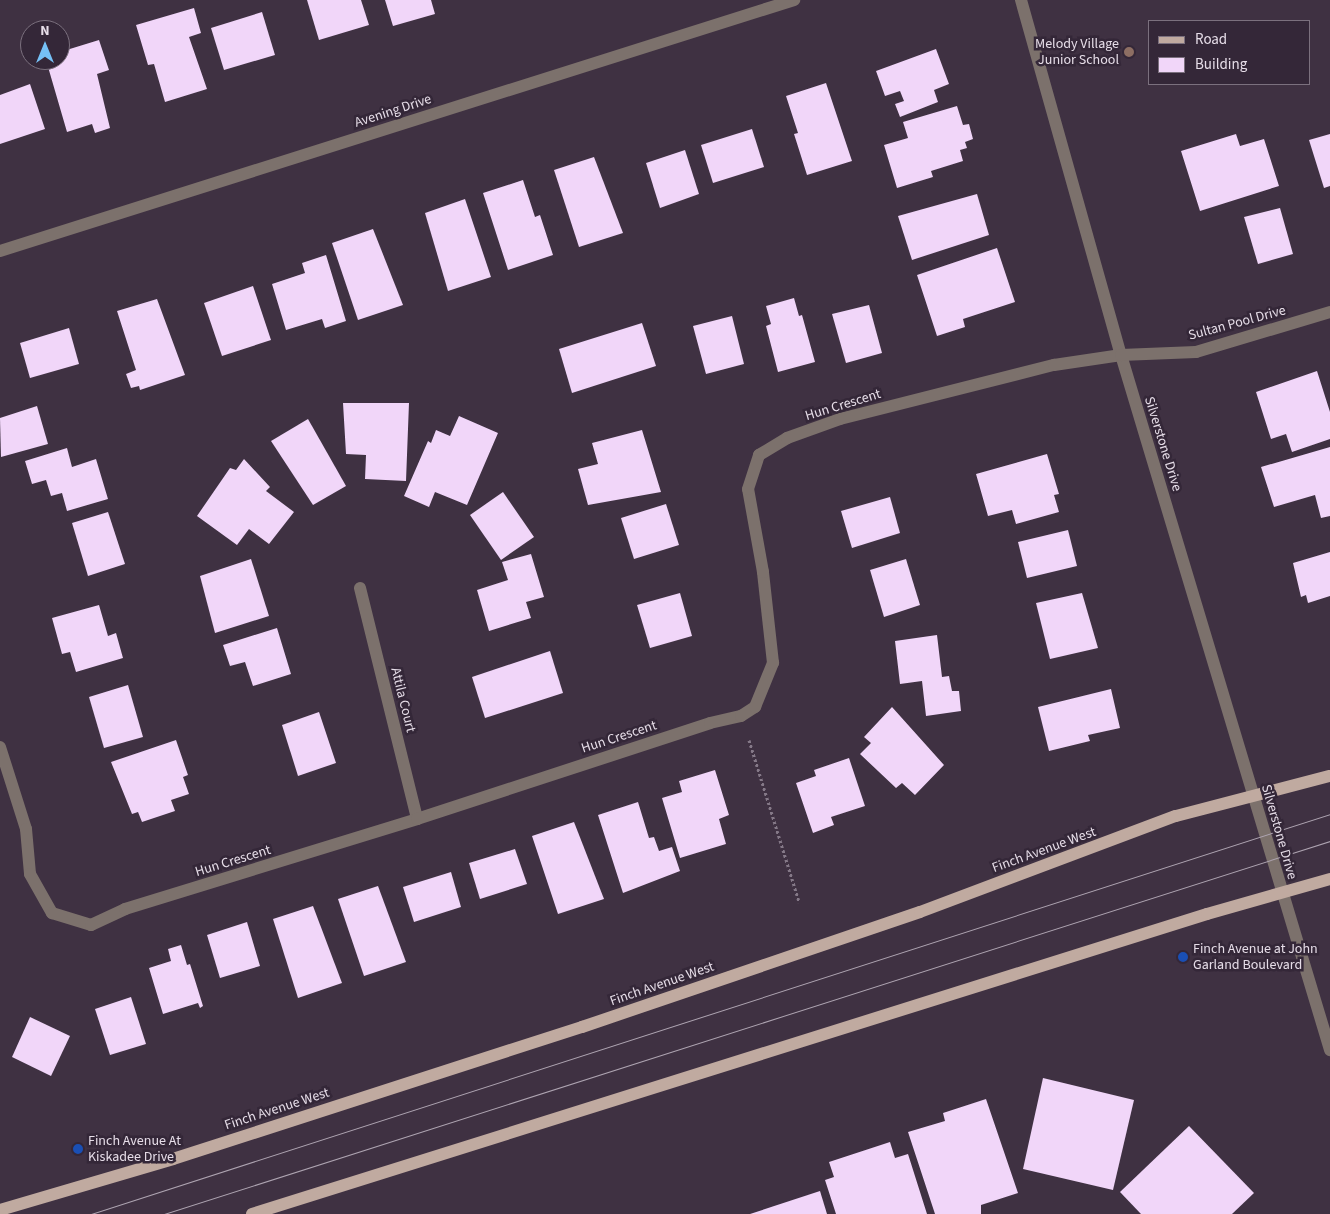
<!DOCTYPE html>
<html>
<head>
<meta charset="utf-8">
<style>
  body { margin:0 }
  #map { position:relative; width:1330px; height:1214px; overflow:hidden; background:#3f3142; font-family:"Source Sans 3",sans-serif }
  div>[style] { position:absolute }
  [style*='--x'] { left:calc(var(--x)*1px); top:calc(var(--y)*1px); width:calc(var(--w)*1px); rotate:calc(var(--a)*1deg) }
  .building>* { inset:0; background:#f1d6f9 }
  .path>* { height:3px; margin-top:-1.5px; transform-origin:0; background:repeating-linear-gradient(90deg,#857988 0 2.5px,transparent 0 5px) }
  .minor>* { height:12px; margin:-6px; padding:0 6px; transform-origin:6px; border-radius:6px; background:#7c716c }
  .major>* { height:12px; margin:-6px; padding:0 6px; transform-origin:6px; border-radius:6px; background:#c0aaa0 }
  .tram>* { height:1px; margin:-0.5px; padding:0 0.5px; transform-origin:0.5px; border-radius:0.5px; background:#aea4b1 }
  .dots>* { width:14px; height:14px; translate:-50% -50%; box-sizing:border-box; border:2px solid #342738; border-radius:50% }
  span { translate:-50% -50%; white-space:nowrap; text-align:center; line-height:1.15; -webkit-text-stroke:5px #342738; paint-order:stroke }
  .poi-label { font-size:14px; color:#e6dde8 }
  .right { translate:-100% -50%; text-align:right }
  .left { translate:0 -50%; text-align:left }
  .street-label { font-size:14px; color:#e6dde8 }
  .legend { position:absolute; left:1148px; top:20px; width:162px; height:65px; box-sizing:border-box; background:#342738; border:1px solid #7b707e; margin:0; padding:6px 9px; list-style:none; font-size:15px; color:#e6dde8 }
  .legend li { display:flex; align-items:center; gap:10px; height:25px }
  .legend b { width:25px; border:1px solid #7b707e }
  .north { position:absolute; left:20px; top:20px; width:50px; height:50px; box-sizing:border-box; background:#342738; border:1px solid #7b707e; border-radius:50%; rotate:0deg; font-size:14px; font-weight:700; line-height:20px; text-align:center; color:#e6dde8 }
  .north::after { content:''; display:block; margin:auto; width:18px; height:22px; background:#75c0f6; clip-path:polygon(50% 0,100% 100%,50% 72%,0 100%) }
</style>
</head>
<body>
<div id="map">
  <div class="building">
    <div style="clip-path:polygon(307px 0,361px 0,369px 25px,319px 40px)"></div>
    <div style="clip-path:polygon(385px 0,431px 0,435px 14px,393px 26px)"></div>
    <div style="clip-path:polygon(194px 8px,201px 33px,189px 37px,207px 89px,165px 102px,154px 64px,148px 65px,136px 25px)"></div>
    <div style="clip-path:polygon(262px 12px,275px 55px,224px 70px,211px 28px)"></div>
    <div style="clip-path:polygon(99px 40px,109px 70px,97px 74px,110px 128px,95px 133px,92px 124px,67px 132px,46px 60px,60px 60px,60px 52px)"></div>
    <div style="clip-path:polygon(936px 49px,949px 84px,934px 90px,938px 102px,900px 117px,895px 104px,904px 101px,900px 91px,885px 96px,876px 71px)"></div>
    <div style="clip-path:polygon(826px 83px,852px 161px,807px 175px,794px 134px,798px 133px,786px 96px)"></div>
    <div style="clip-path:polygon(30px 84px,45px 129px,0 144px,0 95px)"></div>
    <div style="clip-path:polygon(957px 106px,963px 125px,969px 124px,973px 139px,965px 142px,967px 148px,960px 150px,963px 161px,931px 171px,933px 177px,897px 188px,884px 145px,908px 138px,903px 122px)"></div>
    <div style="clip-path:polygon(752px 129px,764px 167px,713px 183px,701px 145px)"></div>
    <div style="clip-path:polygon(1236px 134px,1240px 146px,1264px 139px,1279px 186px,1200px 211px,1181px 151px)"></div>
    <div style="clip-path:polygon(1330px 134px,1330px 186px,1324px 188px,1309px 140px)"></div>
    <div style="clip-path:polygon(685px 150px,699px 194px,660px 208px,646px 163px)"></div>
    <div style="clip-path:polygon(594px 157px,623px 233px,579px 247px,554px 170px)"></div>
    <div style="clip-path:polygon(523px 180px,535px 217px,540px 215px,553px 255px,508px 270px,483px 193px)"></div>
    <div style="clip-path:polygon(977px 194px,989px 235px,912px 260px,898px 216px)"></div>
    <div style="clip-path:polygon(465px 199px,491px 277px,448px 291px,425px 213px)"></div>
    <div style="clip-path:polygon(1280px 208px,1293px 254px,1258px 264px,1244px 217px)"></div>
    <div style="clip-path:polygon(373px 229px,403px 305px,358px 320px,332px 243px)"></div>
    <div style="clip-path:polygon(997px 248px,1015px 302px,963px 319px,965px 327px,937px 336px,917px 275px)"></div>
    <div style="clip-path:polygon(326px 255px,346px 321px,325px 328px,322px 319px,286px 330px,272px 284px,305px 273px,302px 263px)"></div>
    <div style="clip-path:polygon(253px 286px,271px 340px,222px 356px,204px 303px)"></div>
    <div style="clip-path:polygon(794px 298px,799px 316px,802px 315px,815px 362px,778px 372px,766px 326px,771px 324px,766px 306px)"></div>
    <div style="clip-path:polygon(157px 299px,185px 375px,140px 390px,139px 386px,131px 388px,126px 374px,136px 370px,117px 311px)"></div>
    <div style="clip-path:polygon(869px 305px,882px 353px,846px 363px,832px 314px)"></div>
    <div style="clip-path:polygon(732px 316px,744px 364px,706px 374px,693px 326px)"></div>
    <div style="clip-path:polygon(642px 323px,656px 366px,572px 393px,559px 349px)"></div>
    <div style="clip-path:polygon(69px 328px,79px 364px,30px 378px,20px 343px)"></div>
    <div style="clip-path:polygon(1317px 371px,1330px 412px,1330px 439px,1292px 452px,1286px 434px,1271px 439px,1256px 392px)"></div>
    <div style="clip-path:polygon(343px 403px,409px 403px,406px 481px,365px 479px,366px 455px,346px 454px)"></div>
    <div style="clip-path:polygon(37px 406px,48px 444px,1px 457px,0 418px)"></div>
    <div style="clip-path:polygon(459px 416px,498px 433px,467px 505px,435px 492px,429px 507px,404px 496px,428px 441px,431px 443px,436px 430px,450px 436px)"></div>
    <div style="clip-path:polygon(308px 419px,346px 486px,313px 505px,271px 441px)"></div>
    <div style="clip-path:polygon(642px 430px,661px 492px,588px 505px,578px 469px,598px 464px,592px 443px)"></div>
    <div style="clip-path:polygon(1330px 447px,1330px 516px,1321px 518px,1315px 495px,1274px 507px,1261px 467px)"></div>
    <div style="clip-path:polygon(67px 448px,72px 467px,96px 459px,108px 499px,67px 511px,62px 493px,51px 496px,46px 480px,32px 484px,25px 461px)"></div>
    <div style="clip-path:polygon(1047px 454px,1059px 494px,1054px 495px,1059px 512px,1016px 524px,1012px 510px,988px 516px,976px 474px)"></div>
    <div style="clip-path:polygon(244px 459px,270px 487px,266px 491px,294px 512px,269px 544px,249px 529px,237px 545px,197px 516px,230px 468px,236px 470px)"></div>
    <div style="clip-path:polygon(503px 492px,534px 537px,501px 560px,470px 515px)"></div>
    <div style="clip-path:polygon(890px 497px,900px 533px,852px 548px,841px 511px)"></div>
    <div style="clip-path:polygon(666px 504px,679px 545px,634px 559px,621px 518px)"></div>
    <div style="clip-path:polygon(108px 512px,125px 564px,88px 576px,72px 523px)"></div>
    <div style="clip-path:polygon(1068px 530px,1077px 566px,1027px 578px,1018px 542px)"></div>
    <div style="clip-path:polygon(1330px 552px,1330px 596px,1308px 603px,1306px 595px,1301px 597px,1293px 563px)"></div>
    <div style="clip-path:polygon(531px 554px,544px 597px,526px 602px,531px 618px,489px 631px,477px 590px,508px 580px,502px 562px)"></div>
    <div style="clip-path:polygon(251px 559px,269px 616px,215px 633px,200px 576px)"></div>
    <div style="clip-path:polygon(906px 559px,920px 605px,884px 617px,870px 570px)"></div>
    <div style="clip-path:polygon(680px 593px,692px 636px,650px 648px,637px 605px)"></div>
    <div style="clip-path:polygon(1082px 593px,1098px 648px,1050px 659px,1036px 603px)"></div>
    <div style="clip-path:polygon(99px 605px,108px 636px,116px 633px,123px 658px,76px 672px,70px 652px,62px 654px,52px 618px)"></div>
    <div style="clip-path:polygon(277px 628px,291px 674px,253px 686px,245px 662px,230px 666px,223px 645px)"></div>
    <div style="clip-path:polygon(937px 635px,942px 677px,949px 676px,952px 691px,959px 691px,961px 711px,926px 716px,922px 681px,900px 684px,895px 641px)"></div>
    <div style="clip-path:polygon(550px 651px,563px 693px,485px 718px,472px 677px)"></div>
    <div style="clip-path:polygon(128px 685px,143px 737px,104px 748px,89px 697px)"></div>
    <div style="clip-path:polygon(1111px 689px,1120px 728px,1088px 735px,1090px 741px,1049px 751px,1038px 707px)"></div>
    <div style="clip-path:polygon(892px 707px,944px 765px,915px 795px,902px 783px,896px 788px,860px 754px,871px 743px,864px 737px)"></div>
    <div style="clip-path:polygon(319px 712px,336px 763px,298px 776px,282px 725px)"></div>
    <div style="clip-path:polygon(176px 740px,188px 775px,183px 777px,189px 794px,171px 800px,175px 811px,142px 822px,138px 812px,132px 814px,111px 762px)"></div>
    <div style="clip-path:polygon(849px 758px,865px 806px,831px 817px,834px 825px,813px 833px,796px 783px,816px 776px,814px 770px)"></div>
    <div style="clip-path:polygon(715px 770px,729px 815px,719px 819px,726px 844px,680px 858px,662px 798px,682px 792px,679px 781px)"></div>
    <div style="clip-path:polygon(638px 802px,649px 838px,654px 837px,659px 851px,672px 847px,680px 871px,623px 893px,598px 815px)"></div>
    <div style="clip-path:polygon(574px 822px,604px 899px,558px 914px,532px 836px)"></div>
    <div style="clip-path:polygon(515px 849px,527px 884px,480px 899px,469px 863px)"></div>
    <div style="clip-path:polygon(451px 872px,461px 907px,414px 922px,403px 887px)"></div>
    <div style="clip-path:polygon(378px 886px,406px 962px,364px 976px,338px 899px)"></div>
    <div style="clip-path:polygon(313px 906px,342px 983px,298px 998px,273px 919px)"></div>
    <div style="clip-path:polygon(247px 922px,260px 966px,220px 978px,207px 935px)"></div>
    <div style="clip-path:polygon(181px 945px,187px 965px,190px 964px,203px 1006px,200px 1008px,198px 1003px,163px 1014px,149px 968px,171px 961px,168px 949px)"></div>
    <div style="clip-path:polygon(131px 997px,146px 1044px,110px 1055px,95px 1009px)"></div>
    <div style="clip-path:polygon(30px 1017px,70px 1036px,51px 1076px,12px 1057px)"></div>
    <div style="clip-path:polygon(1043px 1078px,1134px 1100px,1113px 1190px,1023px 1169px)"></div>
    <div style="clip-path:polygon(986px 1099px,1018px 1193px,981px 1205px,981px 1214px,935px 1214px,908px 1132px,945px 1121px,943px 1113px)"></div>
    <div style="clip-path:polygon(1189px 1126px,1254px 1193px,1232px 1214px,1141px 1214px,1120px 1192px)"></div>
    <div style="clip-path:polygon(890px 1142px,895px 1158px,908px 1154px,927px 1214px,836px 1214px,825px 1180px,834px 1177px,829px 1162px)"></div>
    <div style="clip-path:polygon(820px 1191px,827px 1214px,750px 1214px)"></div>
  </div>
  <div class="path">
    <div style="--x:749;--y:740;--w:170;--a:72.8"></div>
  </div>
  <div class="minor">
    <div style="--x:1021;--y:0;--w:369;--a:74.3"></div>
    <div style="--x:1121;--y:355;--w:726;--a:73.26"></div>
    <div style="--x:0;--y:251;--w:833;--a:-17.54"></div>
    <div style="--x:360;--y:588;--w:238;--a:76.1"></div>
    <div style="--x:0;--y:747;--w:86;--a:72.4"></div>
    <div style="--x:26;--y:829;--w:45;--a:84.9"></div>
    <div style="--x:30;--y:874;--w:45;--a:60.6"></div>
    <div style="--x:52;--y:913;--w:41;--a:17.1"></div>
    <div style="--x:91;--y:925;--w:38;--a:-25"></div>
    <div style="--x:125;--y:909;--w:306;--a:-17.1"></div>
    <div style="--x:417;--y:819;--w:308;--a:-18.1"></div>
    <div style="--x:710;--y:723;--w:32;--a:-13"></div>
    <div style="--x:741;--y:716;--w:17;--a:-33"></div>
    <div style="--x:755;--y:707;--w:48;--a:-67.8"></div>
    <div style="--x:773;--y:663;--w:92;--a:-96.3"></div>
    <div style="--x:763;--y:572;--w:84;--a:-100.2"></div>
    <div style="--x:748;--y:489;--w:36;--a:-72"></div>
    <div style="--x:759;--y:455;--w:33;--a:-31"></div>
    <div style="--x:787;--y:438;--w:56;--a:-19.7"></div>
    <div style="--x:840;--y:419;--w:221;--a:-14.2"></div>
    <div style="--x:1054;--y:365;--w:68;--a:-8.5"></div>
    <div style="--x:1121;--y:355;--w:75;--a:-2.3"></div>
    <div style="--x:1196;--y:352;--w:140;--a:-16.6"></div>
  </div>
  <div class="major">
    <div style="--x:0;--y:1210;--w:180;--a:-16.4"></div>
    <div style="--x:173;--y:1159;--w:430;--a:-17.9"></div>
    <div style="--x:582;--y:1027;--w:357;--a:-18.8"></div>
    <div style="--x:920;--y:912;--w:273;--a:-20.6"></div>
    <div style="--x:1176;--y:816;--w:159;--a:-14.6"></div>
    <div style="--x:252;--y:1214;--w:1001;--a:-17.44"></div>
    <div style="--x:1207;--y:914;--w:128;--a:-15.9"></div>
  </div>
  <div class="tram">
    <div style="--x:91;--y:1214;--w:1302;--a:-17.89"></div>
    <div style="--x:164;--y:1214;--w:1224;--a:-17.74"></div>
  </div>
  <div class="dots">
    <div style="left:1129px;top:52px;background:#8d6e63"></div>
    <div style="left:1183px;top:957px;background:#1a4fb4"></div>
    <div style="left:78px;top:1149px;background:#1a4fb4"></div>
  </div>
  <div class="poi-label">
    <span class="right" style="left:1119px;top:52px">Melody Village<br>Junior School</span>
    <span class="left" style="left:1193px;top:957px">Finch Avenue at John<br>Garland Boulevard</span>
    <span class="left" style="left:88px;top:1149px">Finch Avenue At<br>Kiskadee Drive</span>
  </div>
  <div class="street-label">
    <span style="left:393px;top:111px;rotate:-18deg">Avening Drive</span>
    <span style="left:1237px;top:323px;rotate:-15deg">Sultan Pool Drive</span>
    <span style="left:843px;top:405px;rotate:-17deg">Hun Crescent</span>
    <span style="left:1163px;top:444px;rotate:73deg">Silverstone Drive</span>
    <span style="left:403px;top:700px;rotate:76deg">Attila Court</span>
    <span style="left:619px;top:737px;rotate:-18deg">Hun Crescent</span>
    <span style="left:1279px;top:832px;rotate:74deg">Silverstone Drive</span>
    <span style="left:1044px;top:850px;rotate:-20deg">Finch Avenue West</span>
    <span style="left:233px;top:861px;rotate:-17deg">Hun Crescent</span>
    <span style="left:662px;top:984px;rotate:-19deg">Finch Avenue West</span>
    <span style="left:277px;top:1109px;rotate:-18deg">Finch Avenue West</span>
  </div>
  <ul class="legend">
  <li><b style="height:6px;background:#c0aaa0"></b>Road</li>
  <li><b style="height:14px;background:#f1d6f9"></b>Building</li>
  </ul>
  <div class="north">N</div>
</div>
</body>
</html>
